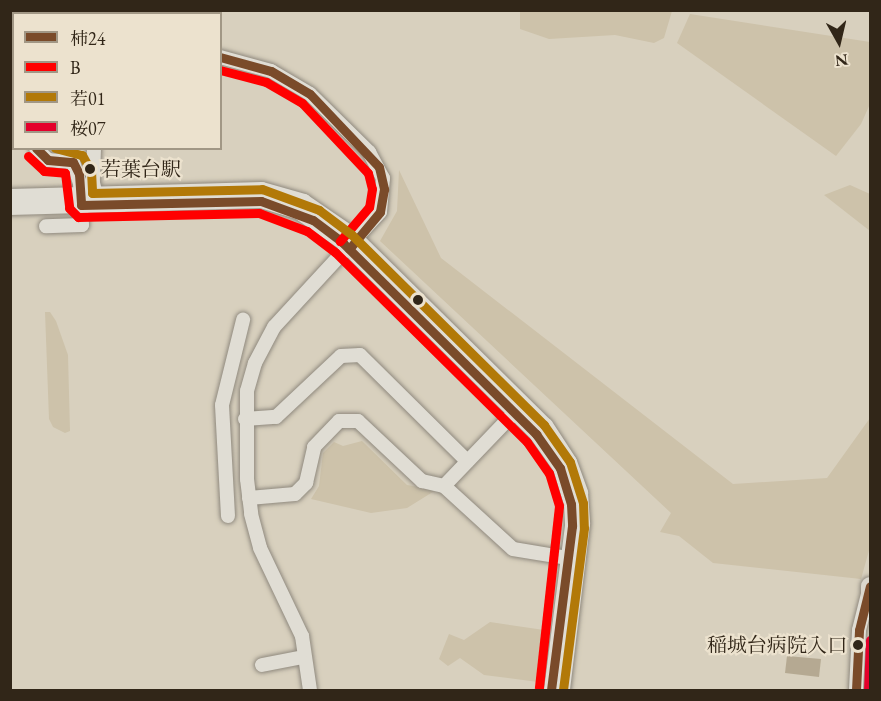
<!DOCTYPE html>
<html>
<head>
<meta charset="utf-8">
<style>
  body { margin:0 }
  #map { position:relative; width:881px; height:701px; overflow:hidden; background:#d8d0be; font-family:"EB Garamond","Noto Serif JP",serif }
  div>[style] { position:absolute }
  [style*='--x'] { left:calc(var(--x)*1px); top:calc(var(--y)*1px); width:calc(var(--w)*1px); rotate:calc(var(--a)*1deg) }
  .green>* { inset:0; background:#cdc2aa }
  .water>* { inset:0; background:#b5a992 }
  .roads { filter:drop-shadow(0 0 2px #8f897e) drop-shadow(0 0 2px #8f897e) }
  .minor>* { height:14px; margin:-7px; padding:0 7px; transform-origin:7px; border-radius:7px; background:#e0ddd4 }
  .major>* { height:18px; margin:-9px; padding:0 9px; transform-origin:9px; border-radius:9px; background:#dbd7cd }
  .bus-1>* { height:9px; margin:-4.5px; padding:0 4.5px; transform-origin:4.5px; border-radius:4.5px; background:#7a4b2a }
  .bus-2>* { height:9px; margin:-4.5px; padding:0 4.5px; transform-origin:4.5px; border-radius:4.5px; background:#f00 }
  .bus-3>* { height:9px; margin:-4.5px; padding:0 4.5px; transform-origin:4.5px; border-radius:4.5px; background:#b27908 }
  .bus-4>* { height:9px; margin:-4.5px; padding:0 4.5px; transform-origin:4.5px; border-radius:4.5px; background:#e4002b }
  .dots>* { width:16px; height:16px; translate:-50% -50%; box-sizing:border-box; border:3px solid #ece2ce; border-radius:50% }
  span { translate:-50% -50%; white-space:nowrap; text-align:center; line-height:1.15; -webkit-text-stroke:4.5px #ece2ce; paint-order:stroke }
  .bus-label { font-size:20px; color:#312618 }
  .left { translate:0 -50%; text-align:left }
  .right { translate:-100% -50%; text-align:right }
  .frame { position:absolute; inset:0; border:12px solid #312618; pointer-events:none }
  .legend { position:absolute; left:12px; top:12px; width:210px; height:138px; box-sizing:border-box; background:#ece2ce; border:2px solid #a19785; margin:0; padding:8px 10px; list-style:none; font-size:18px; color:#312618 }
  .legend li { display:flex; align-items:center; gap:12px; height:30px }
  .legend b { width:30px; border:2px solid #a19785 }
  .north { position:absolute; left:809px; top:12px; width:60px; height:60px; -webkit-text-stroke:4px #ece2ce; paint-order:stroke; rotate:172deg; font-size:16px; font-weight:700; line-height:24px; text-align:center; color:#312618 }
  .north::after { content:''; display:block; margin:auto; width:21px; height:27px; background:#312618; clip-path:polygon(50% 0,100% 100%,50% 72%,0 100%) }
</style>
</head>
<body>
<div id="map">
  <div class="green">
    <div style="clip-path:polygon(520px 11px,520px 10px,672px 11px,664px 38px,654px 43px,615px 35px,549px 39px,520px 29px)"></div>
    <div style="clip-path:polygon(690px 14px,870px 42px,870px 104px,861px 124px,836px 156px,677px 43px)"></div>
    <div style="clip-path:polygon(399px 170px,441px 258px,733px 484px,827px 478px,870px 418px,870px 547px,861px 579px,713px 563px,679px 536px,660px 532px,671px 513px,380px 241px,397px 211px)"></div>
    <div style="clip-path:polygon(850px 185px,870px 194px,870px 231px,824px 195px)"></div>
    <div style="clip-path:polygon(45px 312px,50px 312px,56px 321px,68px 355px,70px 431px,65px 433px,53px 427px,49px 419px)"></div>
    <div style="clip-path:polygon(362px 441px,407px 485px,436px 490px,407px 508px,371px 513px,311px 499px,319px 486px,323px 453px,334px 442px,343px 446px)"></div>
    <div style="clip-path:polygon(490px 622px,544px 630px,538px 682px,484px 675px,460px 658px,448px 666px,439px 659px,449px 634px,464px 640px)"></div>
  </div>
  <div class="water">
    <div style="clip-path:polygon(787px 656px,821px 659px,819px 677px,785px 673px)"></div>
  </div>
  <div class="roads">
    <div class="minor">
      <div style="--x:220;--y:57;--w:53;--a:15.4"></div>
      <div style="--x:271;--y:71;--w:45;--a:30.5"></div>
      <div style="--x:310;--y:94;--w:83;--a:44.5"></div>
      <div style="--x:369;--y:152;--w:30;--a:62"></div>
      <div style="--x:383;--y:178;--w:34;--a:95"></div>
      <div style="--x:380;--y:212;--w:156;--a:132.7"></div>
      <div style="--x:274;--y:327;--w:41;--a:117.8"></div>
      <div style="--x:255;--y:363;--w:29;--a:106"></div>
      <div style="--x:247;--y:391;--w:88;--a:90"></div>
      <div style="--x:247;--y:479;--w:35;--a:83"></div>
      <div style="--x:251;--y:514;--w:35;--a:75"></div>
      <div style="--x:260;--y:548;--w:98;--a:64.5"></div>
      <div style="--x:302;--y:636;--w:55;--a:81.6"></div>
      <div style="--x:10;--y:62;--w:4;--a:0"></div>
      <div style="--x:36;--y:148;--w:17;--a:45"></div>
      <div style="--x:48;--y:160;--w:25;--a:5"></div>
      <div style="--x:73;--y:162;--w:22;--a:72"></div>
      <div style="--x:80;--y:183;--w:42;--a:87.3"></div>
      <div style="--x:82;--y:225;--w:36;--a:178"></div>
      <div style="--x:94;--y:148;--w:35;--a:92"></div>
      <div style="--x:93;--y:183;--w:16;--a:76"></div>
      <div style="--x:10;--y:196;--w:252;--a:-1.6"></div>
      <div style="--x:262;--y:189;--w:44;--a:15.9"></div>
      <div style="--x:304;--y:201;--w:58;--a:34.5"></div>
      <div style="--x:352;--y:234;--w:272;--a:44.6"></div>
      <div style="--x:546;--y:425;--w:44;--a:57"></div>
      <div style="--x:570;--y:462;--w:33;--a:70"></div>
      <div style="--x:581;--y:493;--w:31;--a:86"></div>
      <div style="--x:583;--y:524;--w:167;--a:96.9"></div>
      <div style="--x:10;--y:208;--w:251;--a:-1.6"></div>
      <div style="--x:261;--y:201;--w:39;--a:17"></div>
      <div style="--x:298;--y:212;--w:55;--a:34.6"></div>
      <div style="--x:343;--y:243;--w:272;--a:44.7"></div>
      <div style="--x:536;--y:434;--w:42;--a:54.8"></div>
      <div style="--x:560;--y:468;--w:38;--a:73"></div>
      <div style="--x:571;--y:504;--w:22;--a:87"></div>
      <div style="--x:572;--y:526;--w:165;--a:97.3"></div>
      <div style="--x:245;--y:419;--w:31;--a:-4"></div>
      <div style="--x:276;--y:417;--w:89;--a:-43.2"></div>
      <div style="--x:341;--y:356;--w:19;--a:-3"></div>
      <div style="--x:360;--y:355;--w:151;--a:44.7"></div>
      <div style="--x:444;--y:486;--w:103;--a:-46.2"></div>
      <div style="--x:249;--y:498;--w:46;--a:-5"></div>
      <div style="--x:295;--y:494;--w:16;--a:-45"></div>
      <div style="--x:306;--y:483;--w:37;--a:-77"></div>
      <div style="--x:314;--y:447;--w:36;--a:-46"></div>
      <div style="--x:339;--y:421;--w:19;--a:0"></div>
      <div style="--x:358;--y:421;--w:88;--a:43.2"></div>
      <div style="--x:422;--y:481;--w:23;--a:13"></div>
      <div style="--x:444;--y:486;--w:93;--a:42.4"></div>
      <div style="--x:513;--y:549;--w:56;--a:9.3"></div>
      <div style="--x:228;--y:516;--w:111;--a:-93.1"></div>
      <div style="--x:222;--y:405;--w:88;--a:-76.1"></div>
      <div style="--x:262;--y:665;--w:38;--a:-11"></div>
      <div style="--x:856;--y:690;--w:60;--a:-87.1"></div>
      <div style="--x:859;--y:630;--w:37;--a:-76"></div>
    </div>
    <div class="major">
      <div style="--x:870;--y:586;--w:8;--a:90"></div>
    </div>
  </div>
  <div class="bus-1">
    <div style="--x:220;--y:57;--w:53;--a:15.4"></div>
    <div style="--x:271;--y:71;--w:45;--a:30.5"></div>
    <div style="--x:310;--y:94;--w:100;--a:46.6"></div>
    <div style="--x:379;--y:167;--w:23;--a:77"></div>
    <div style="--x:384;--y:189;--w:23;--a:100"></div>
    <div style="--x:380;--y:212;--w:48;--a:130"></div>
    <div style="--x:36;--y:148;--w:17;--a:45"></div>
    <div style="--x:48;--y:160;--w:25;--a:5"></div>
    <div style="--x:73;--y:162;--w:13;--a:63"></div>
    <div style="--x:79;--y:174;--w:31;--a:86"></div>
    <div style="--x:81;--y:205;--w:180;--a:-1.3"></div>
    <div style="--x:261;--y:201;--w:55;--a:20.1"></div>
    <div style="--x:313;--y:220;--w:38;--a:37"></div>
    <div style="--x:343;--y:243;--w:272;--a:44.7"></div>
    <div style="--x:536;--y:434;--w:42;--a:54.8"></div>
    <div style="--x:560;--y:468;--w:38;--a:73"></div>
    <div style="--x:571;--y:504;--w:22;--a:87"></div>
    <div style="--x:572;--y:526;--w:165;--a:97.3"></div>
    <div style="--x:856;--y:690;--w:60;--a:-87.1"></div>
    <div style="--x:859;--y:630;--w:45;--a:-76"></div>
  </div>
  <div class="bus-2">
    <div style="--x:220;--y:70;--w:48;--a:14.6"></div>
    <div style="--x:266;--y:82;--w:42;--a:30.3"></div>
    <div style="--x:302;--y:103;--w:96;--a:46.7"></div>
    <div style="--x:368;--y:173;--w:16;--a:76"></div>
    <div style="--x:372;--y:189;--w:18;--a:99"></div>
    <div style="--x:369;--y:207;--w:45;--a:130.5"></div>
    <div style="--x:28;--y:156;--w:22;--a:43"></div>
    <div style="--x:44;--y:171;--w:21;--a:5"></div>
    <div style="--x:65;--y:173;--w:35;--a:83"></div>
    <div style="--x:69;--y:208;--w:13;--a:45"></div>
    <div style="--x:78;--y:217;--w:181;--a:-1.3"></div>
    <div style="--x:259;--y:213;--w:51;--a:20.6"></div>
    <div style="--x:307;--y:231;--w:35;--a:37"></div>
    <div style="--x:335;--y:252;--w:270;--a:44.7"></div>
    <div style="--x:527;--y:442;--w:38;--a:55"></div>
    <div style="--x:549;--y:473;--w:34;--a:73"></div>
    <div style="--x:559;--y:506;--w:183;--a:96.3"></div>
  </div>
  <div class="bus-3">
    <div style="--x:55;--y:148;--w:28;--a:15"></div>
    <div style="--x:82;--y:155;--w:18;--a:61"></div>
    <div style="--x:91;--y:171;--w:22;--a:87"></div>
    <div style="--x:92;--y:193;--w:170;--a:-1.3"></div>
    <div style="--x:262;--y:189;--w:61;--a:20.2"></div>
    <div style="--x:319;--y:210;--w:40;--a:37"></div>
    <div style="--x:351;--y:234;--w:272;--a:44.7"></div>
    <div style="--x:544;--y:425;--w:45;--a:54.9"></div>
    <div style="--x:570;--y:462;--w:43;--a:72.4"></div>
    <div style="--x:583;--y:503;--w:25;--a:88"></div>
    <div style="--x:584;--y:528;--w:163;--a:97.4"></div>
  </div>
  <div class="bus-4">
    <div style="--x:868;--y:690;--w:50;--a:-87.7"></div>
  </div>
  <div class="dots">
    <div style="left:90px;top:169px;background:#312618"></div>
    <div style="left:418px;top:300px;background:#312618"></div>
    <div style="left:858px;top:645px;background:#312618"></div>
  </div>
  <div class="bus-label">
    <span class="left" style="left:101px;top:169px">若葉台駅</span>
    <span class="right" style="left:847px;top:645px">稲城台病院入口</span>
  </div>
  <div class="frame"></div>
  <ul class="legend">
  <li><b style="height:8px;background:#7a4b2a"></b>柿24</li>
  <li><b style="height:8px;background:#f00"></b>B</li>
  <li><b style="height:8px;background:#b27908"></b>若01</li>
  <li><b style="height:8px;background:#e4002b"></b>桜07</li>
  </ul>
  <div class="north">N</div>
</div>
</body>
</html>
